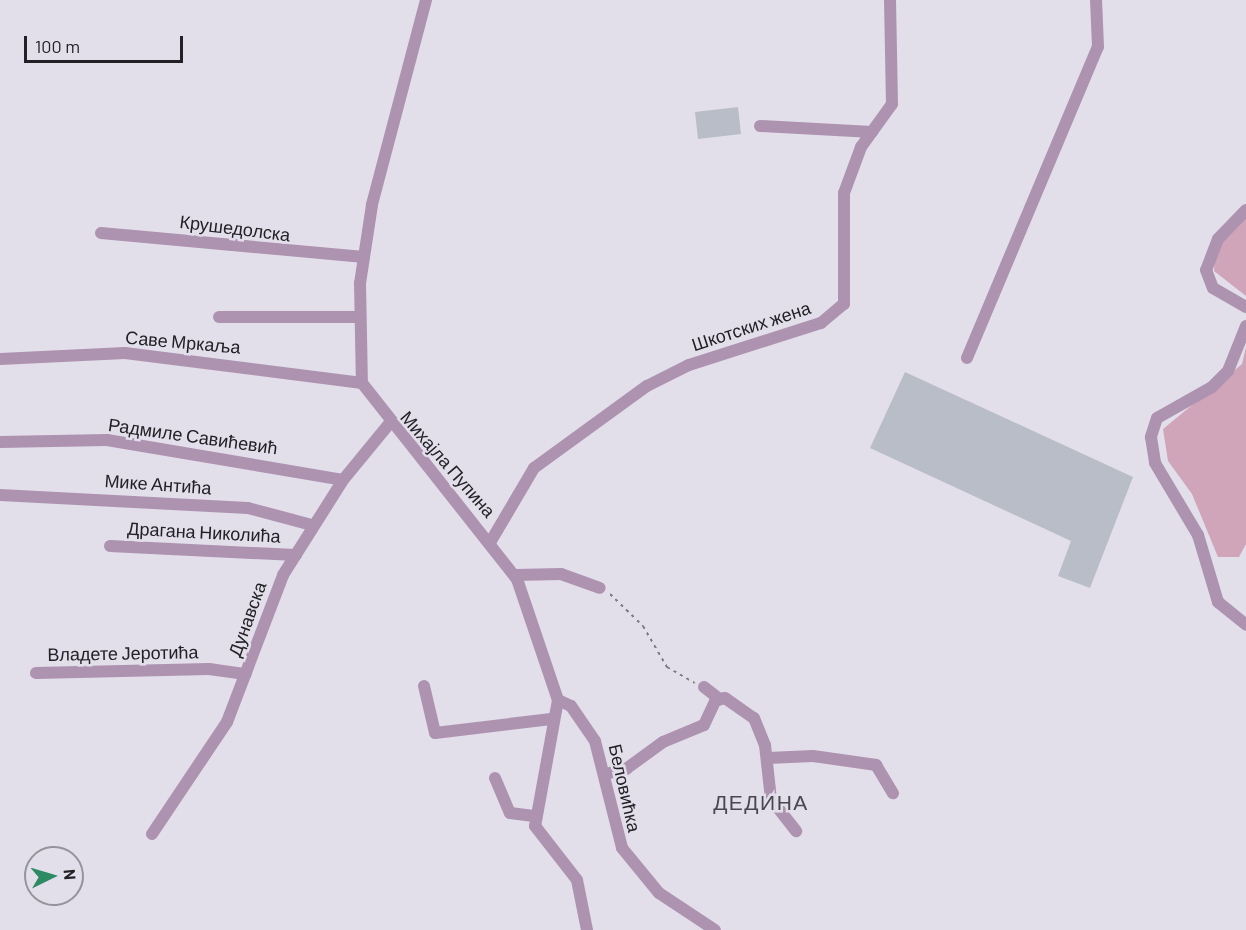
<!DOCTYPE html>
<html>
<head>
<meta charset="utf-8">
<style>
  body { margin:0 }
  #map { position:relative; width:1246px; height:930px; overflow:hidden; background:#e2dfeb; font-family:Barlow,sans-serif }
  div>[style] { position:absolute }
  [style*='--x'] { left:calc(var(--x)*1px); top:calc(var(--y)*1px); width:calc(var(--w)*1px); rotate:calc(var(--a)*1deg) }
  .green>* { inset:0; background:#d0a5b9 }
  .building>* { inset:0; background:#b9bdc8 }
  .path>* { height:2px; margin-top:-1px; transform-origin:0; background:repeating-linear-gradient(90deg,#7d7b83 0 3px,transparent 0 7.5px) }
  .minor>* { height:12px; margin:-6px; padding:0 6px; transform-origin:6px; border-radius:6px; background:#ae93b1 }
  span { translate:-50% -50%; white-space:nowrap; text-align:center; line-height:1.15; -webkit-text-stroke:5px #e2dfeb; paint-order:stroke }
  .street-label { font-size:18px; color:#222125 }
  .quarter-label { font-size:21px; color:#494750; letter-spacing:1.5px }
  .north { position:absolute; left:24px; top:846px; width:60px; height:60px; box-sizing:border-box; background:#e2dfeb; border:2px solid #95939c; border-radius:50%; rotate:85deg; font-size:16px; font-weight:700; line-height:24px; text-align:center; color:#222125 }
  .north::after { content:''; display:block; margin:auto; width:21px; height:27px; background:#2c8b63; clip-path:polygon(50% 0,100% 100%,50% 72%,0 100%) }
  .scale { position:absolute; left:24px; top:36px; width:159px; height:27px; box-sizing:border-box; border:3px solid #222125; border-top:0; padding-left:8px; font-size:18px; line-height:21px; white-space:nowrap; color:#222125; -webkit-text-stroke:4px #e2dfeb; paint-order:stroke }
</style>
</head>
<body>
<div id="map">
  <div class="green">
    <div style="clip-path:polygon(1246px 215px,1246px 296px,1214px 271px,1215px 250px)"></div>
    <div style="clip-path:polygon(1246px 347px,1246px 544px,1239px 557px,1218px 557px,1192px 494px,1168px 461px,1163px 429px,1242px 364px)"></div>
  </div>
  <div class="building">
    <div style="clip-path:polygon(738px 107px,741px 134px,698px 139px,695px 112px)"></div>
    <div style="clip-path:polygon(905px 372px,1133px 477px,1090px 588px,1058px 576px,1071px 541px,870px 448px)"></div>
  </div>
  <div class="path">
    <div style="--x:610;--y:594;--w:46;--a:44.1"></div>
    <div style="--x:643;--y:626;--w:48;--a:59.7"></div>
    <div style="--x:667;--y:667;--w:32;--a:30"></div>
  </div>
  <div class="minor">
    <div style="--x:426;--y:0;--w:212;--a:104.8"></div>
    <div style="--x:372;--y:205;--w:79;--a:98.7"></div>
    <div style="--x:360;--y:283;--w:100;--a:88.9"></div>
    <div style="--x:362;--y:383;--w:250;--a:51.7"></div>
    <div style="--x:517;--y:579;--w:128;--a:71.3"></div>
    <div style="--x:558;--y:700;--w:128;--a:100.3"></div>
    <div style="--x:535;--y:826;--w:68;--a:52.1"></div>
    <div style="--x:577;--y:880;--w:51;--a:78.7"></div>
    <div style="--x:760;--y:126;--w:112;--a:3.1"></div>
    <div style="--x:1246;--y:210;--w:40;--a:134"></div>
    <div style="--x:1218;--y:239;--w:33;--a:111"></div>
    <div style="--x:1206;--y:270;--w:19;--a:69"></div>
    <div style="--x:1213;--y:288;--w:38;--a:30"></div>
    <div style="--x:101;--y:233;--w:264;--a:5.2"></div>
    <div style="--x:219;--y:317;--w:139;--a:0"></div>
    <div style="--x:1246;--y:326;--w:48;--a:111.8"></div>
    <div style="--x:1228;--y:371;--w:23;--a:135"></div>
    <div style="--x:1212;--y:387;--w:63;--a:150.6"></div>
    <div style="--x:1157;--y:418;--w:20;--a:108"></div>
    <div style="--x:1151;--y:437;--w:26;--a:81"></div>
    <div style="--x:1155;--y:463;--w:84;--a:59.2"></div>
    <div style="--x:1198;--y:535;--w:70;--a:73.4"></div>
    <div style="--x:1218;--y:602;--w:36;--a:39"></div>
    <div style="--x:967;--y:358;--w:337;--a:-67.2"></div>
    <div style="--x:1098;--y:47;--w:47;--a:-92.4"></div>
    <div style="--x:0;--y:359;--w:125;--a:-2.7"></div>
    <div style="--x:125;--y:353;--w:239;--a:7.2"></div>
    <div style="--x:0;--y:442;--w:107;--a:-1.1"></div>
    <div style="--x:107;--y:440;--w:239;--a:9.6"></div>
    <div style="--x:0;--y:495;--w:248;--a:3"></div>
    <div style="--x:248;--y:508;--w:66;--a:14.9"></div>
    <div style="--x:491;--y:541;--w:85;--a:-59.5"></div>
    <div style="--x:534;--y:468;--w:140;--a:-36"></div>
    <div style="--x:647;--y:386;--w:47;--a:-26.6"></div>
    <div style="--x:689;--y:365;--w:139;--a:-17.7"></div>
    <div style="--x:821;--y:323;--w:30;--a:-40"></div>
    <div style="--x:844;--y:304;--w:111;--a:-90"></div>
    <div style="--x:844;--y:193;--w:49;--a:-69.7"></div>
    <div style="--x:861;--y:147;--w:53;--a:-54.2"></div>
    <div style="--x:892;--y:104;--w:104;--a:-91.1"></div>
    <div style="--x:110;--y:546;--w:186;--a:2.8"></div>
    <div style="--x:515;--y:575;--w:46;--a:-1.2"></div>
    <div style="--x:561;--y:574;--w:41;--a:19.7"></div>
    <div style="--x:36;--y:673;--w:173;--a:-1.3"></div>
    <div style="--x:209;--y:669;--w:37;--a:8"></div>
    <div style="--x:424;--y:686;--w:48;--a:76.8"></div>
    <div style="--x:435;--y:733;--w:117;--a:-6.9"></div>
    <div style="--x:704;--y:687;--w:18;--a:38"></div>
    <div style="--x:558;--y:700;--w:14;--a:25"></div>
    <div style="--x:571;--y:706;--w:42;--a:55.6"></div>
    <div style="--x:595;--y:741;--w:110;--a:75.8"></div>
    <div style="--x:622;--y:848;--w:58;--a:50.6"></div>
    <div style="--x:659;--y:893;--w:67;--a:33.5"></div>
    <div style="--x:768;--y:758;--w:45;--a:-2.5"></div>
    <div style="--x:813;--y:756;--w:64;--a:8.1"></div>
    <div style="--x:876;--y:765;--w:33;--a:59"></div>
    <div style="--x:605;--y:774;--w:22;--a:-13"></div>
    <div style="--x:626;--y:769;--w:46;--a:-36.1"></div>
    <div style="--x:663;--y:742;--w:44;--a:-22.5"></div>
    <div style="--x:704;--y:725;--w:26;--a:-65"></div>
    <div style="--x:715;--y:701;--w:10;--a:-17"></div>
    <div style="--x:725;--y:698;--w:35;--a:35"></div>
    <div style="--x:754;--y:718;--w:29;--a:68"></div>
    <div style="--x:765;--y:745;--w:54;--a:83.7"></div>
    <div style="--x:771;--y:799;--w:41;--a:52"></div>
    <div style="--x:495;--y:778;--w:38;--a:67"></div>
    <div style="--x:510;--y:813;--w:24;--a:7"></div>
    <div style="--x:152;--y:834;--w:135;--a:-56.2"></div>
    <div style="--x:227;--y:722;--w:157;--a:-69.1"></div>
    <div style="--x:283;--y:575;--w:112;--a:-57.7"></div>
    <div style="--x:343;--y:480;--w:72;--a:-50.6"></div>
  </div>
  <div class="street-label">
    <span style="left:235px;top:228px;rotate:7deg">Крушедолска</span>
    <span style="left:751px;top:326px;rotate:-18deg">Шкотских жена</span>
    <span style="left:183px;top:342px;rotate:5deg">Саве Мркаља</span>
    <span style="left:193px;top:436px;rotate:8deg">Радмиле Савићевић</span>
    <span style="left:448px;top:464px;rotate:49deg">Михајла Пупина</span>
    <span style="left:158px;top:484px;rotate:4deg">Мике Антића</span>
    <span style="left:204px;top:532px;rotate:3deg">Драгана Николића</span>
    <span style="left:247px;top:619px;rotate:-70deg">Дунавска</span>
    <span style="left:123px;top:653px;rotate:-1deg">Владете Јеротића</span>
    <span style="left:625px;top:788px;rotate:77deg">Беловићка</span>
  </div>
  <div class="quarter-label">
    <span style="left:761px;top:802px">ДЕДИНА</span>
  </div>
  <div class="north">N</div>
  <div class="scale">100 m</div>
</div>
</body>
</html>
